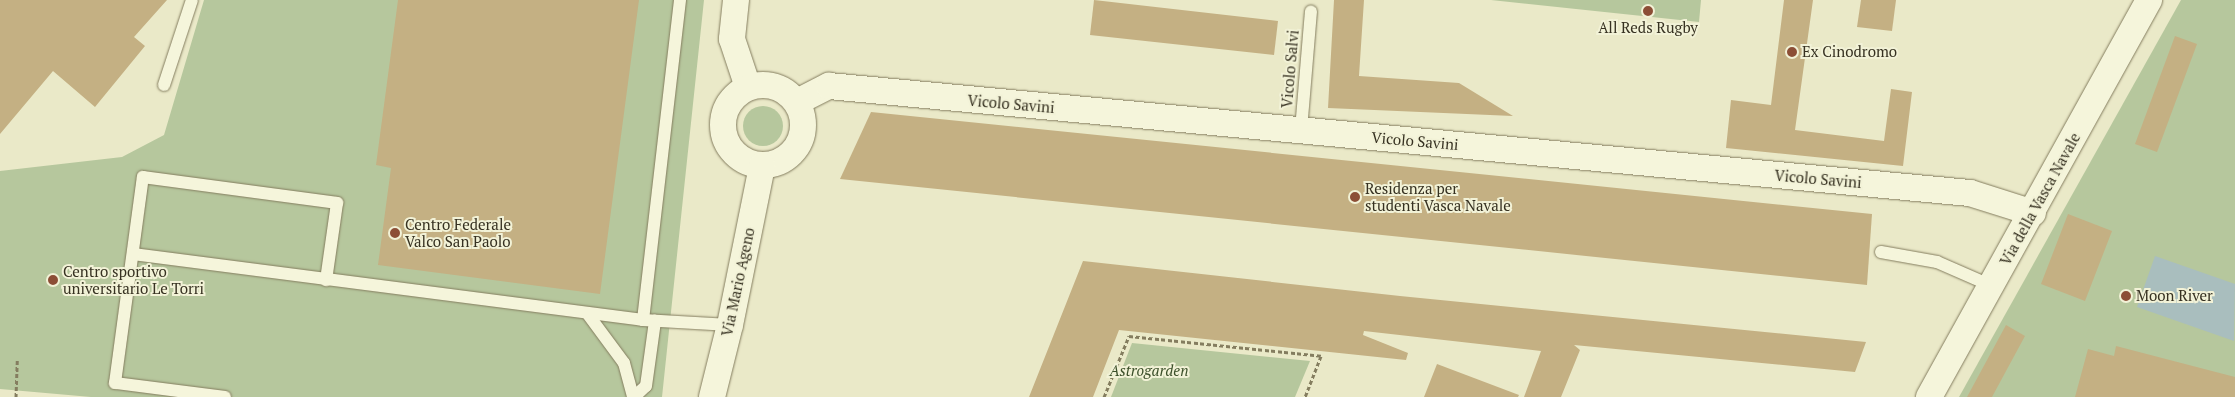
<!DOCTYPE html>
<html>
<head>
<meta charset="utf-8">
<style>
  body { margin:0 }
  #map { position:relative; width:2235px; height:397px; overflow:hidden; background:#eae9c8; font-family:"PT Serif",serif }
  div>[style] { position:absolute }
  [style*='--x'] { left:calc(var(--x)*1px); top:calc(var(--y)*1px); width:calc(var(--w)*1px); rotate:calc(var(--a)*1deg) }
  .green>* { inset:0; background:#b6c79d }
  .round { border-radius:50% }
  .water>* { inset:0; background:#a9bebe }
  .building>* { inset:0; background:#c4b083 }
  .path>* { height:3px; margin-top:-1.5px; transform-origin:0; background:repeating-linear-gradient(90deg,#847d5f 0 4px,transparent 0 6.5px) }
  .roads { filter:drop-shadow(0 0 1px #847d5f) drop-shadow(0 0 1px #847d5f) }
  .lane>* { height:12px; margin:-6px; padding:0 6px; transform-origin:6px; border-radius:6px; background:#f5f5db }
  .street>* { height:26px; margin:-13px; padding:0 13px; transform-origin:13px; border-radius:13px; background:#f5f5db }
  .street>.ring { margin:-13px; padding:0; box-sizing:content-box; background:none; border:26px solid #f5f5db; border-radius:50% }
  .dots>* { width:14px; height:14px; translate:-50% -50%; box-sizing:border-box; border:2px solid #f2f2d7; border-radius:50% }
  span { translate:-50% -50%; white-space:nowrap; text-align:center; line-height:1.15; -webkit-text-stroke:4px #f2f2d7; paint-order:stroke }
  .poi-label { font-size:15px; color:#363121 }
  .left { translate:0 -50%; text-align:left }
  .street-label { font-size:15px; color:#363121 }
  .park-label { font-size:15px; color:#3c502a; font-style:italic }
</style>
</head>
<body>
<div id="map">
  <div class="green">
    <div style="clip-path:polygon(204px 0,704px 0,662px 397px,91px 397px,0 389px,0 171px,122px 157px,164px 135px)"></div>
    <div style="clip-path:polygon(1491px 0,1701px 0,1699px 22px)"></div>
    <div style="clip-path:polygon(2181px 0,2235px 0,2235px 397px,1959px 397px)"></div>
    <div class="round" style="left:743px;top:106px;width:40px;height:40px"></div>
    <div style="clip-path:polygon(1132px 343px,1310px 361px,1295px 397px,1111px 397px)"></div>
  </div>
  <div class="water">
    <div style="clip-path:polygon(2155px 256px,2235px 284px,2234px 341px,2137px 307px)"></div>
  </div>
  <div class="building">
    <div style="clip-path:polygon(0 0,167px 0,134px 37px,145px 46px,95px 107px,53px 71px,0 134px)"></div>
    <div style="clip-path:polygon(398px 0,639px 0,600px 294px,378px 265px,391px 168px,376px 165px)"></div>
    <div style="clip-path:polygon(1094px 0,1278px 21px,1274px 55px,1090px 35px)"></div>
    <div style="clip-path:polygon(1334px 0,1364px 0,1359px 76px,1459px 83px,1513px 116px,1328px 108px)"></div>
    <div style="clip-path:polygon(1784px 0,1813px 0,1795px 130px,1884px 141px,1891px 89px,1912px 92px,1903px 166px,1726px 148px,1731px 100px,1771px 105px)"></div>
    <div style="clip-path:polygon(1861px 0,1896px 0,1892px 31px,1857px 27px)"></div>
    <div style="clip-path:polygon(2175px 36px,2197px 44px,2157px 152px,2135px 144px)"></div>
    <div style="clip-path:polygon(871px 112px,1872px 214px,1867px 285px,840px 179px)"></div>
    <div style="clip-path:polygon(2068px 214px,2112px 231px,2085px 301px,2041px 284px)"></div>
    <div style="clip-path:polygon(1083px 261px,1400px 296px,1866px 342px,1855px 372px,1574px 345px,1580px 350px,1561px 397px,1524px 397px,1541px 351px,1364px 331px,1363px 335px,1408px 353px,1406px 360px,1119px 330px,1093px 397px,1029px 397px)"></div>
    <div style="clip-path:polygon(2006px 325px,2025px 336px,1992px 397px,1967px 397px)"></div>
    <div style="clip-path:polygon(2116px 346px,2235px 377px,2235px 397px,2075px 397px,2088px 349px,2114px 356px)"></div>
    <div style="clip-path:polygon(1437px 364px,1519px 395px,1518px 397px,1424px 397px)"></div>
  </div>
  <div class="path">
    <div style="--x:16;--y:397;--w:37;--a:-88"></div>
    <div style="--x:1104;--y:397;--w:66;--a:-67.7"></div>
    <div style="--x:1129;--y:336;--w:193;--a:5.9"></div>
    <div style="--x:1321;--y:356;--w:44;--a:111.3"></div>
  </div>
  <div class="roads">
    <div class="lane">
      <div style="--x:164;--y:85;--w:89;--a:-71.8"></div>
      <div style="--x:1301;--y:130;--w:119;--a:-85.2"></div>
      <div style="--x:1881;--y:252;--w:57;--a:10.1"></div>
      <div style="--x:1937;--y:262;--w:60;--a:23.6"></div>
      <div style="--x:133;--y:254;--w:514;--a:7.37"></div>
      <div style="--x:643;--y:320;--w:87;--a:3.3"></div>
      <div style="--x:587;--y:313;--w:62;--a:53.5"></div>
      <div style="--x:624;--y:363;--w:35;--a:75"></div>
      <div style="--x:643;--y:320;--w:322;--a:-83.4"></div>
      <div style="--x:225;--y:397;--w:111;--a:-172.7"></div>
      <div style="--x:115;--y:383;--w:208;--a:-82.3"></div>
      <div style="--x:143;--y:177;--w:196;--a:7.6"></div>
      <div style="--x:337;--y:203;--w:78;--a:98.1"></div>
      <div style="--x:634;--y:397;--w:16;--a:-43"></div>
      <div style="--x:646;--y:386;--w:66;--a:-82.1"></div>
    </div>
    <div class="street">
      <div style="--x:736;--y:0;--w:39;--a:96"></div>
      <div style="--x:732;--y:39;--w:51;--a:71.6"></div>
      <div class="ring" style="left:723px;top:85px;width:54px;height:54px"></div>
      <div style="--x:797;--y:102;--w:36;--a:-27"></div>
      <div style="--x:829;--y:86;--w:1146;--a:5.36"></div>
      <div style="--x:1970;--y:193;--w:66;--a:17.6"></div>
      <div style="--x:712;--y:397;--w:74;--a:-76"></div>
      <div style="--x:730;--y:325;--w:162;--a:-78.6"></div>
      <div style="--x:1929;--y:397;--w:454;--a:-61"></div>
    </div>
  </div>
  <div class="dots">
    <div style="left:1648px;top:11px;background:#8c4e36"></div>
    <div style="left:1792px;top:52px;background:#8c4e36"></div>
    <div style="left:1355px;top:197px;background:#8c4e36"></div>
    <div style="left:395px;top:233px;background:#8c4e36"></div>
    <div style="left:53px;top:280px;background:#8c4e36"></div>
    <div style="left:2126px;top:296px;background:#8c4e36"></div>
  </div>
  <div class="poi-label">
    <span style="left:1648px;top:28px">All Reds Rugby</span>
    <span class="left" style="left:1802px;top:52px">Ex Cinodromo</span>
    <span class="left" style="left:1365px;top:197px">Residenza per<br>studenti Vasca Navale</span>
    <span class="left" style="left:405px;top:233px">Centro Federale<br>Valco San Paolo</span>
    <span class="left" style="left:63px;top:280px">Centro sportivo<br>universitario Le Torri</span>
    <span class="left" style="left:2136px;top:296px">Moon River</span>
  </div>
  <div class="street-label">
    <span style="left:1290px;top:69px;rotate:-85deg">Vicolo Salvi</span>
    <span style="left:1011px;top:104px;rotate:5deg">Vicolo Savini</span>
    <span style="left:1415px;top:141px;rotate:5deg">Vicolo Savini</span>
    <span style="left:1818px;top:179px;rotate:5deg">Vicolo Savini</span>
    <span style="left:2040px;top:199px;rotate:-61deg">Via della Vasca Navale</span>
    <span style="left:738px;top:282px;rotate:-78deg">Via Mario Ageno</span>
  </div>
  <div class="park-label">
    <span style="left:1149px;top:371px">Astrogarden</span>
  </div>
</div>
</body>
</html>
